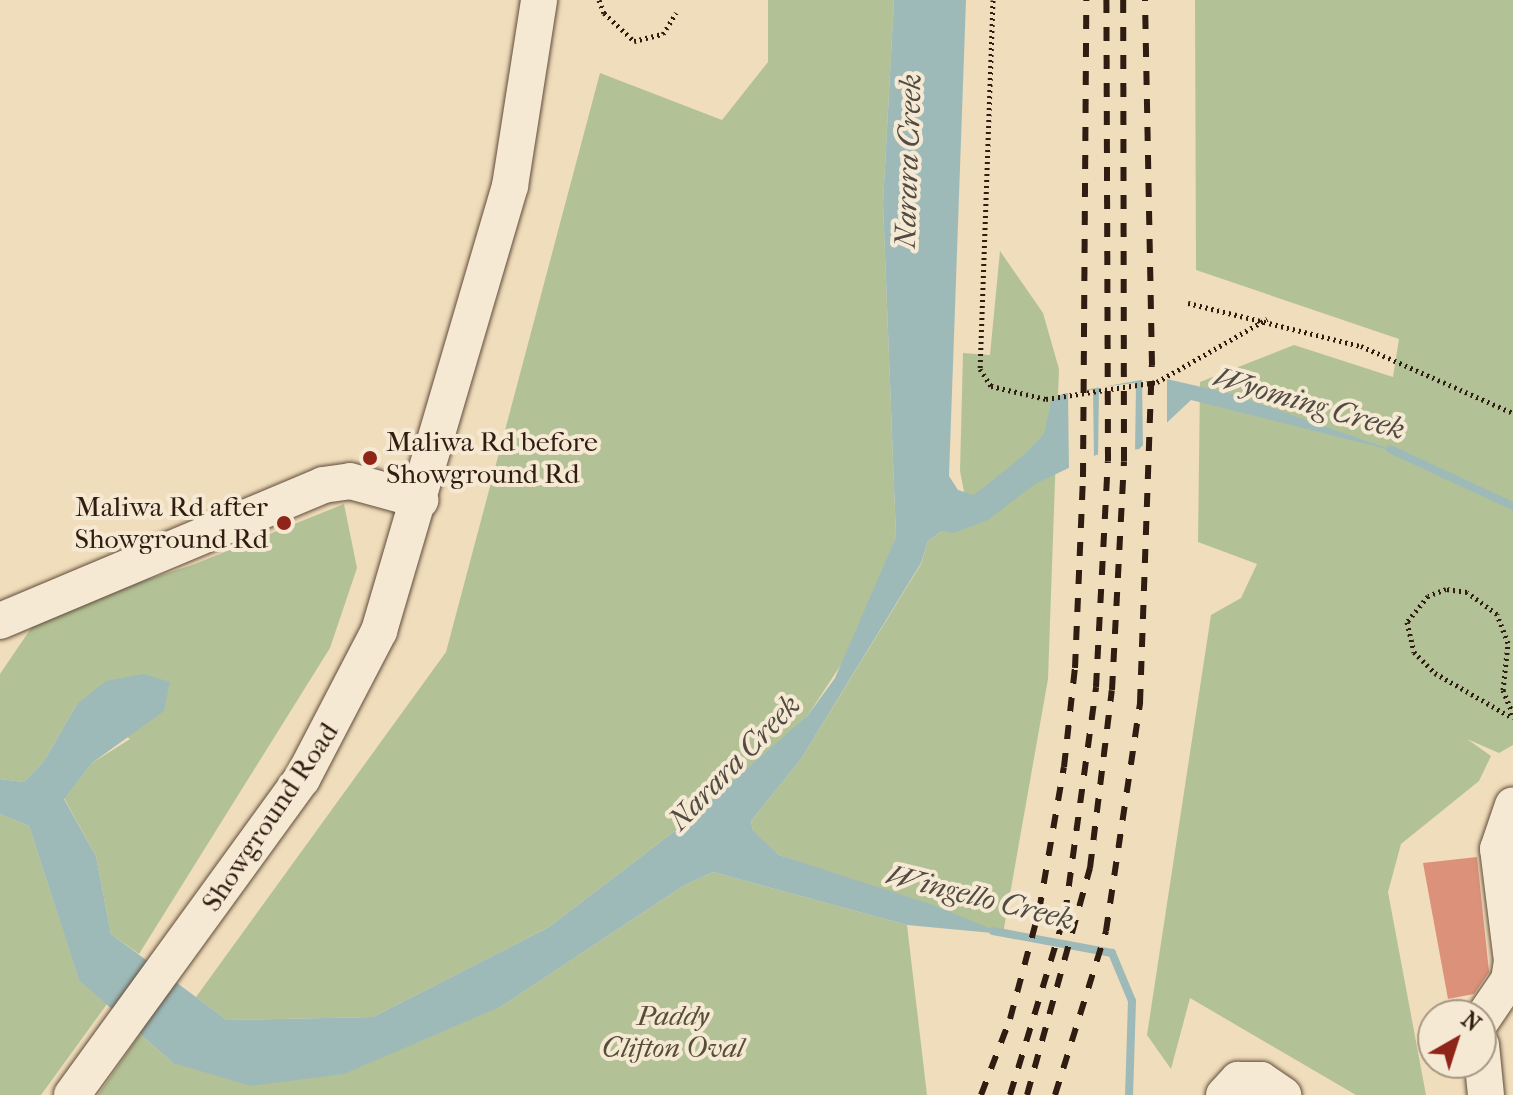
<!DOCTYPE html>
<html>
<head>
<meta charset="utf-8">
<style>
  body { margin:0 }
  #map { position:relative; width:1513px; height:1095px; overflow:hidden; background:#f0ddbb; font-family:"IM FELL French Canon",serif }
  div>[style] { position:absolute }
  [style*='--x'] { left:calc(var(--x)*1px); top:calc(var(--y)*1px); width:calc(var(--w)*1px); rotate:calc(var(--a)*1deg) }
  .green>* { inset:0; background:#b3c296 }
  .water>* { inset:0; background:#9dbab9 }
  .pier>* { inset:0; background:#f0ddbb }
  .stream>* { height:8px; margin:-4px; padding:0 4px; transform-origin:4px; border-radius:4px; background:#9dbab9 }
  .building>* { inset:0; background:#dc927a }
  .path>* { height:5px; margin-top:-2.5px; transform-origin:0; background:repeating-linear-gradient(90deg,#301c10 0 2px,transparent 0 6px) }
  .roads { filter:drop-shadow(0 0 2px #604c3b) drop-shadow(0 0 2px #604c3b) }
  .minor>* { height:36px; margin:-18px; padding:0 18px; transform-origin:18px; border-radius:18px; background:#f5e9d3 }
  .rail>* { height:6px; margin-top:-3px; transform-origin:0; background:repeating-linear-gradient(90deg,#301c10 0 14px,transparent 0 28px) }
  .dots>* { width:22px; height:22px; translate:-50% -50%; box-sizing:border-box; border:4px solid #f5e9d3; border-radius:50% }
  span { translate:-50% -50%; white-space:nowrap; text-align:center; line-height:1.15; -webkit-text-stroke:8px #f5e9d3; paint-order:stroke }
  .poi-label { font-size:28px; color:#301c10 }
  .left { translate:0 -50%; text-align:left }
  .right { translate:-100% -50%; text-align:right }
  .street-label { font-size:28px; color:#301c10 }
  .park-label { font-size:28px; color:#574e38; font-style:italic }
  .water-label { font-size:30px; color:#514b43; font-style:italic }
  .north { position:absolute; left:1417px; top:999px; width:80px; height:80px; box-sizing:border-box; background:#f5e9d3; border:2px solid #a69785; border-radius:50%; rotate:39deg; font-size:22px; font-weight:700; line-height:32px; text-align:center; color:#301c10 }
  .north::after { content:''; display:block; margin:auto; width:28px; height:36px; background:#8f2418; clip-path:polygon(50% 0,100% 100%,50% 72%,0 100%) }
</style>
</head>
<body>
<div id="map">
  <div class="green">
    <div style="clip-path:polygon(768px 0,894px 0,883px 203px,896px 537px,852px 648px,808px 715px,785px 736px,685px 823px,549px 927px,373px 1017px,227px 1020px,196px 997px,446px 652px,600px 73px,722px 120px,768px 62px)"></div>
    <div style="clip-path:polygon(1195px 0,1513px 0,1513px 745px,1499px 753px,1467px 739px,1491px 756px,1479px 781px,1401px 844px,1388px 892px,1426px 1095px,1356px 1095px,1190px 998px,1171px 1069px,1147px 1035px,1211px 615px,1241px 598px,1257px 564px,1198px 542px,1200px 382px,1294px 345px,1393px 377px,1399px 339px,1196px 270px)"></div>
    <div style="clip-path:polygon(1000px 251px,1043px 313px,1059px 369px,1048px 679px,1003px 934px,779px 855px,753px 832px,751px 821px,801px 759px,921px 564px,928px 541px,942px 531px,970px 523px,960px 471px,963px 353px,990px 355px)"></div>
    <div style="clip-path:polygon(344px 504px,357px 568px,330px 648px,139px 954px,111px 934px,96px 856px,64px 798px,92px 763px,130px 739px,77px 704px,44px 761px,24px 782px,0 779px,0 674px,40px 615px,195px 564px)"></div>
    <div style="clip-path:polygon(0 814px,29px 826px,79px 979px,107px 1004px,41px 1095px,0 1095px)"></div>
    <div style="clip-path:polygon(713px 872px,907px 925px,927px 1095px,98px 1095px,140px 1034px,173px 1063px,502px 1006px,683px 886px)"></div>
  </div>
  <div class="water">
    <div style="clip-path:polygon(894px 0,966px 0,949px 476px,958px 490px,974px 495px,1025px 454px,1044px 434px,1051px 402px,1062px 394px,1158px 377px,1232px 394px,1398px 452px,1191px 400px,1139px 449px,1096px 455px,1035px 484px,988px 520px,954px 533px,942px 531px,928px 541px,921px 563px,801px 759px,751px 821px,753px 831px,779px 855px,936px 906px,1003px 934px,907px 925px,713px 872px,683px 886px,502px 1006px,344px 1074px,251px 1086px,173px 1063px,79px 980px,29px 826px,0 814px,0 779px,24px 782px,44px 761px,77px 704px,106px 681px,144px 674px,170px 682px,164px 711px,92px 763px,64px 799px,96px 856px,111px 934px,227px 1020px,373px 1017px,549px 927px,685px 823px,808px 715px,835px 678px,896px 537px,883px 203px)"></div>
  </div>
  <div class="pier">
    <div style="clip-path:polygon(1167px 375px,1167px 427px,1143px 450px,1142px 376px)"></div>
    <div style="clip-path:polygon(1136px 383px,1135px 453px,1098px 459px,1099px 387px)"></div>
    <div style="clip-path:polygon(1093px 390px,1094px 461px,1069px 472px,1068px 391px)"></div>
  </div>
  <div class="stream">
    <div style="--x:1390;--y:449;--w:136;--a:24.9"></div>
    <div style="--x:993;--y:931;--w:121;--a:10.5"></div>
    <div style="--x:1112;--y:953;--w:52;--a:67.4"></div>
    <div style="--x:1132;--y:1001;--w:94;--a:91.8"></div>
  </div>
  <div class="building">
    <div style="clip-path:polygon(1477px 857px,1489px 972px,1474px 994px,1448px 999px,1423px 863px)"></div>
  </div>
  <div class="path">
    <div style="--x:599;--y:0;--w:14;--a:69"></div>
    <div style="--x:604;--y:13;--w:41;--a:43"></div>
    <div style="--x:634;--y:41;--w:30;--a:-14"></div>
    <div style="--x:663;--y:34;--w:25;--a:-58"></div>
    <div style="--x:993;--y:0;--w:369;--a:92"></div>
    <div style="--x:980;--y:369;--w:20;--a:57"></div>
    <div style="--x:991;--y:386;--w:57;--a:13.3"></div>
    <div style="--x:1046;--y:399;--w:112;--a:-8.7"></div>
    <div style="--x:1157;--y:382;--w:127;--a:-29.8"></div>
    <div style="--x:1188;--y:303;--w:178;--a:14"></div>
    <div style="--x:1361;--y:346;--w:166;--a:23.8"></div>
    <div style="--x:1513;--y:714;--w:26;--a:-113"></div>
    <div style="--x:1503;--y:690;--w:47;--a:-83.9"></div>
    <div style="--x:1508;--y:643;--w:31;--a:-111"></div>
    <div style="--x:1497;--y:614;--w:37;--a:-144"></div>
    <div style="--x:1467;--y:592;--w:21;--a:-172"></div>
    <div style="--x:1446;--y:589;--w:19;--a:159"></div>
    <div style="--x:1428;--y:596;--w:33;--a:129"></div>
    <div style="--x:1407;--y:622;--w:31;--a:77"></div>
    <div style="--x:1414;--y:652;--w:30;--a:45"></div>
    <div style="--x:1435;--y:673;--w:90;--a:30"></div>
  </div>
  <div class="roads">
    <div class="minor">
      <div style="--x:0;--y:621;--w:350;--a:-22.8"></div>
      <div style="--x:323;--y:485;--w:27;--a:-8"></div>
      <div style="--x:350;--y:481;--w:73;--a:15.2"></div>
      <div style="--x:1481;--y:1021;--w:50;--a:-55.7"></div>
      <div style="--x:1509;--y:980;--w:19;--a:-81"></div>
      <div style="--x:1512;--y:961;--w:113;--a:-97.1"></div>
      <div style="--x:1498;--y:849;--w:46;--a:-71.2"></div>
      <div style="--x:1481;--y:1045;--w:50;--a:84.3"></div>
      <div style="--x:72;--y:1095;--w:391;--a:-54"></div>
      <div style="--x:302;--y:779;--w:167;--a:-62.5"></div>
      <div style="--x:379;--y:631;--w:464;--a:-73.6"></div>
      <div style="--x:510;--y:186;--w:188;--a:-81.1"></div>
      <div style="--x:1224;--y:1095;--w:21;--a:-47"></div>
      <div style="--x:1238;--y:1080;--w:23;--a:0"></div>
      <div style="--x:1261;--y:1080;--w:27;--a:34"></div>
    </div>
  </div>
  <div class="rail">
    <div style="--x:981;--y:1095;--w:81;--a:-69.1"></div>
    <div style="--x:1010;--y:1019;--w:112;--a:-75"></div>
    <div style="--x:1039;--y:911;--w:146;--a:-80.2"></div>
    <div style="--x:1064;--y:767;--w:100;--a:-83.7"></div>
    <div style="--x:1075;--y:668;--w:191;--a:-87.6"></div>
    <div style="--x:1083;--y:477;--w:477;--a:-89.6"></div>
    <div style="--x:1010;--y:1095;--w:189;--a:-73.1"></div>
    <div style="--x:1065;--y:914;--w:229;--a:-82.2"></div>
    <div style="--x:1096;--y:687;--w:226;--a:-87"></div>
    <div style="--x:1108;--y:461;--w:461;--a:-90.2"></div>
    <div style="--x:1027;--y:1095;--w:236;--a:-74.5"></div>
    <div style="--x:1090;--y:868;--w:179;--a:-83"></div>
    <div style="--x:1112;--y:690;--w:229;--a:-87"></div>
    <div style="--x:1124;--y:461;--w:461;--a:-90.1"></div>
    <div style="--x:1055;--y:1095;--w:172;--a:-72.7"></div>
    <div style="--x:1106;--y:931;--w:231;--a:-81.5"></div>
    <div style="--x:1140;--y:703;--w:338;--a:-88"></div>
    <div style="--x:1152;--y:365;--w:365;--a:-91.1"></div>
  </div>
  <div class="dots">
    <div style="left:370px;top:458px;background:#8f2418"></div>
    <div style="left:284px;top:523px;background:#8f2418"></div>
  </div>
  <div class="poi-label">
    <span class="left" style="left:386px;top:458px">Maliwa Rd before<br>Showground Rd</span>
    <span class="right" style="left:268px;top:523px">Maliwa Rd after<br>Showground Rd</span>
  </div>
  <div class="street-label">
    <span style="left:270px;top:817px;rotate:-56deg">Showground Road</span>
  </div>
  <div class="park-label">
    <span style="left:673px;top:1032px">Paddy<br>Clifton Oval</span>
  </div>
  <div class="water-label">
    <span style="left:909px;top:161px;rotate:-88deg">Narara Creek</span>
    <span style="left:1309px;top:404px;rotate:16deg">Wyoming Creek</span>
    <span style="left:735px;top:763px;rotate:-46deg">Narara Creek</span>
    <span style="left:980px;top:898px;rotate:14deg">Wingello Creek</span>
  </div>
  <div class="north">N</div>
</div>
</body>
</html>
